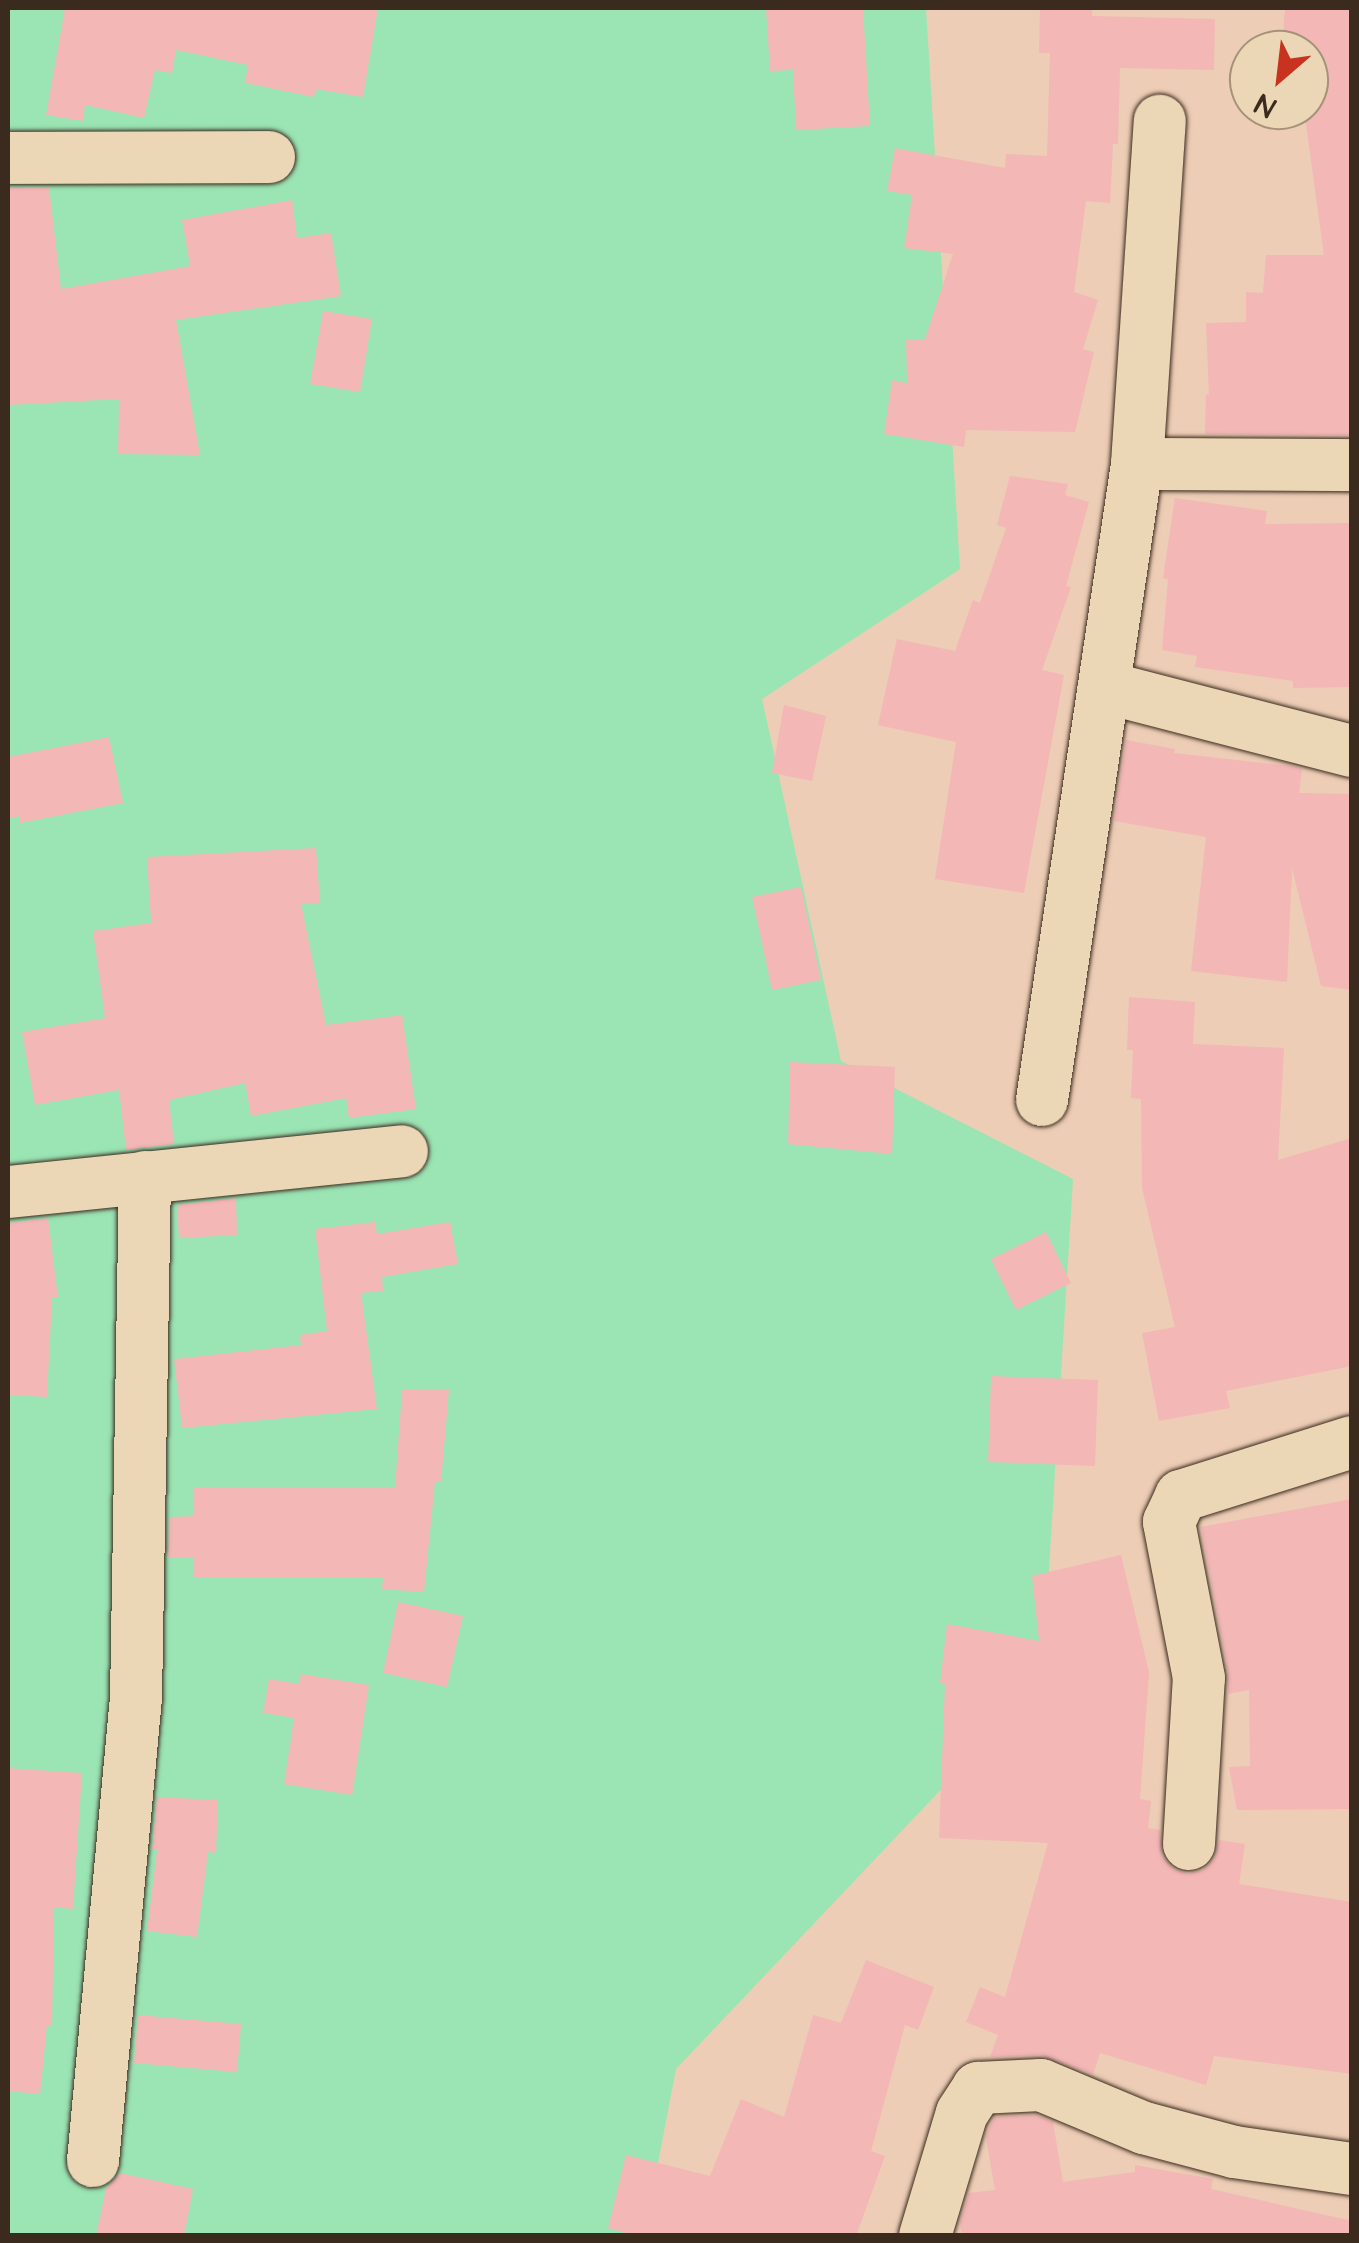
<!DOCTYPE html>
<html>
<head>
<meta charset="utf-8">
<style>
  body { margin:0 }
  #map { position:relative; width:1359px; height:2243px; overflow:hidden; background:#edcdb5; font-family:"Architects Daughter",sans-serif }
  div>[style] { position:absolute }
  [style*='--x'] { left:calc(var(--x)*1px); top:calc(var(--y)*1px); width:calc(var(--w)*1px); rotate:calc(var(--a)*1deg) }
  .green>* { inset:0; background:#9be4b4 }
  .building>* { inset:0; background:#f3b7b6 }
  .roads { filter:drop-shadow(0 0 2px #3b2a1e) drop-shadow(0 0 2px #3b2a1e) }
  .minor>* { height:52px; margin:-26px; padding:0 26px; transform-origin:26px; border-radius:26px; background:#ebd7b5 }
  span { translate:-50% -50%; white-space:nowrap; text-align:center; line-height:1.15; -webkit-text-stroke:9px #ebd7b5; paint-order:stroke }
  .frame { position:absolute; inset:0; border:10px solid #3b2a1e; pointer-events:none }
  .north { position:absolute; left:1229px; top:30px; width:100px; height:100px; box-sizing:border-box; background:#ebd7b5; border:2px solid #a59279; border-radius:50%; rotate:208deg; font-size:28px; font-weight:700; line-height:40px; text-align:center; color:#3b2a1e }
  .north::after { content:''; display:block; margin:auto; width:35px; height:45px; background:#c8321e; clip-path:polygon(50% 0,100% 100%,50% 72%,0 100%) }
</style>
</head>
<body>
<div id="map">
  <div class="green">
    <div style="clip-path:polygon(8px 8px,926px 8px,960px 569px,762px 699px,841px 1061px,1073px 1179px,1042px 1683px,676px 2069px,644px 2235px,8px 2236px)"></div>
  </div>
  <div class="building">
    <div style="clip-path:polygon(65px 8px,378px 8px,363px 97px,316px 89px,314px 97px,245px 83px,248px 65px,176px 50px,172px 73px,155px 70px,144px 118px,85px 105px,83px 121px,46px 115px)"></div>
    <div style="clip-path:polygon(766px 8px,863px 8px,870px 126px,796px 130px,793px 70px,770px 71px)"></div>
    <div style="clip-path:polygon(1040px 8px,1092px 8px,1092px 16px,1215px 19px,1214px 70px,1120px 68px,1118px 144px,1113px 144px,1110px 203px,1086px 201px,1074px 292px,1098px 300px,1083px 349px,1094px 352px,1075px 432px,966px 430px,964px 447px,884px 434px,892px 380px,907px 383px,906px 339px,925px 339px,953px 254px,904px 248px,912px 195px,887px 191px,895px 148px,1005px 168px,1006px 154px,1047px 156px,1050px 53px,1039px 53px)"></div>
    <div style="clip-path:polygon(1285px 8px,1352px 8px,1352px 435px,1205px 434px,1206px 394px,1209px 395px,1206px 323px,1246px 322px,1246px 292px,1263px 293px,1266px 255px,1324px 255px,1305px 117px,1309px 116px,1309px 50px,1282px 50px)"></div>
    <div style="clip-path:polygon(8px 188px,49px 188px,61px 289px,190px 266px,182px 220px,292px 200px,297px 238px,331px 233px,341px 296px,176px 320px,200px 455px,118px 454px,119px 399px,8px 405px)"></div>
    <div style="clip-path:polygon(323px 311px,372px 319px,360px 392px,310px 384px)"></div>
    <div style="clip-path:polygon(1010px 476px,1068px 484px,1065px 495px,1089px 502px,1066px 586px,1071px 587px,1042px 670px,1064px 675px,1024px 893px,935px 879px,956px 742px,878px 725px,897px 639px,955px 651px,973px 600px,980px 603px,1006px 528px,997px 525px)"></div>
    <div style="clip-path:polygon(1175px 498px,1267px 511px,1265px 524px,1352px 523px,1352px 687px,1293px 688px,1293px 681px,1195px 667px,1197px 656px,1162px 650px,1168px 579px,1163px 578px)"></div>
    <div style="clip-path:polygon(784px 705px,826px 716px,812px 781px,772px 773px)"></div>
    <div style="clip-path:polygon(109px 737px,123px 803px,20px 823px,19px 816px,8px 819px,8px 757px)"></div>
    <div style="clip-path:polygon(1126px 740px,1175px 749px,1174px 753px,1291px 766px,1302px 769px,1299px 793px,1352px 794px,1352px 990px,1321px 986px,1292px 868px,1287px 982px,1191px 971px,1206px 837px,1114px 821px)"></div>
    <div style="clip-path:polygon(316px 848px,320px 903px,301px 904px,326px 1025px,402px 1015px,416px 1109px,349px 1118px,346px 1098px,251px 1116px,245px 1083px,169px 1100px,174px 1144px,126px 1150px,119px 1090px,35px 1105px,22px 1032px,105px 1018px,93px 931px,151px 923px,147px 857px)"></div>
    <div style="clip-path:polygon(801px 887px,821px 980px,772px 990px,752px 897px)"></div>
    <div style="clip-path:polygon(1129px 997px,1195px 1002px,1193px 1044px,1284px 1048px,1278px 1160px,1352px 1138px,1352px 1366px,1226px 1391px,1230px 1408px,1159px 1421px,1142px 1333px,1175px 1327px,1142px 1188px,1141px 1099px,1131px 1098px,1133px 1050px,1127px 1050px)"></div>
    <div style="clip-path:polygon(790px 1062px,895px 1067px,892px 1154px,788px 1144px)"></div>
    <div style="clip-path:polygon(236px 1198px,237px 1235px,179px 1238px,177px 1205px)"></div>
    <div style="clip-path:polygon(48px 1218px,58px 1298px,52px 1298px,47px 1397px,8px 1395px,8px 1223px)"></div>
    <div style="clip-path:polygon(375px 1222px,377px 1234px,450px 1222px,458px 1264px,382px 1277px,383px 1291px,361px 1293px,377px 1409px,182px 1428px,174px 1359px,301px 1345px,300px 1335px,327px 1331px,315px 1229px)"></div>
    <div style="clip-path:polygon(1046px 1232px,1071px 1283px,1016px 1310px,991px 1259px)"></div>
    <div style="clip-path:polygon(991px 1376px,1098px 1380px,1095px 1466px,988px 1462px)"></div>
    <div style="clip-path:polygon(402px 1390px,449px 1390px,441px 1482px,435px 1482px,424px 1592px,382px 1589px,383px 1578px,194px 1578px,194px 1557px,168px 1558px,169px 1517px,193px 1516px,193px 1488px,395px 1488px)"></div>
    <div style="clip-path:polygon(1352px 1499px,1352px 1809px,1237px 1810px,1229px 1767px,1250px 1766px,1249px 1690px,1228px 1694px,1228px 1672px,1201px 1527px)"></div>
    <div style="clip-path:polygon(1121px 1555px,1149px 1672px,1140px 1799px,1151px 1801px,1148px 1828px,1160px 1830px,1162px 1856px,1173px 1869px,1188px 1874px,1203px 1870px,1214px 1860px,1219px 1840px,1245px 1844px,1239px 1884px,1352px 1902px,1352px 2074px,1214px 2056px,1206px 2085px,1100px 2053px,1093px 2074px,1040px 2055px,990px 2057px,998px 2035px,966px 2022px,980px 1987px,1005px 1997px,1048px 1843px,939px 1838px,945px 1683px,940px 1683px,947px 1624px,1039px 1641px,1032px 1576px)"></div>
    <div style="clip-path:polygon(398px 1602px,463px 1616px,447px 1687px,383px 1673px)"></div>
    <div style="clip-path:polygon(301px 1674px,369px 1685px,352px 1795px,284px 1784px,294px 1718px,263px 1713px,269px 1679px,299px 1684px)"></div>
    <div style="clip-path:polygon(8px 1768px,82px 1773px,73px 1909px,54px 1907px,52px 2025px,47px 2025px,40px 2094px,8px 2091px)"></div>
    <div style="clip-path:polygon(157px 1797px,218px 1800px,216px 1853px,208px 1852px,197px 1937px,147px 1931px,157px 1850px,152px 1850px)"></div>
    <div style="clip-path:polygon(866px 1960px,934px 1987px,918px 2030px,905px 2025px,871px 2151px,885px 2156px,856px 2236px,636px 2236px,608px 2228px,626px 2155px,710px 2176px,741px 2099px,784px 2117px,813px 2015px,841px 2023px)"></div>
    <div style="clip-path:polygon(138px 2015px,241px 2024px,237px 2072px,134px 2063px)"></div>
    <div style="clip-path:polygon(1036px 2115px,1053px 2122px,1063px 2182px,1135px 2172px,1135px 2165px,1213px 2179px,1211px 2189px,1352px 2221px,1350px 2236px,962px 2236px,960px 2223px,969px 2193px,995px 2190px,986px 2138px,990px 2126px,995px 2117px)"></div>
    <div style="clip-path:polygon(120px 2173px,193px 2189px,184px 2236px,96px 2236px,106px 2188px)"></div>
  </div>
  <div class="roads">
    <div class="minor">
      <div style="--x:8;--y:158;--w:261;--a:-0.2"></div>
      <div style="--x:1137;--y:464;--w:215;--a:0.3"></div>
      <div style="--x:1104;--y:687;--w:256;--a:14.5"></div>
      <div style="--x:1042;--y:1100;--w:643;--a:-81.5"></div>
      <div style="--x:1137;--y:464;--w:344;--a:-86.2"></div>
      <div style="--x:8;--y:1192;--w:396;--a:-5.9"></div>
      <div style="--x:1189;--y:1844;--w:166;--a:-86.6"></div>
      <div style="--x:1199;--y:1678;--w:159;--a:-100.9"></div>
      <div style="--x:1169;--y:1522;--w:29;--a:-65"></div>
      <div style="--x:1181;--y:1496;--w:179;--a:-17.5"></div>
      <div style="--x:93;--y:2161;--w:465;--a:-84.7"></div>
      <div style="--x:136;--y:1698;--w:521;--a:-89.01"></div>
      <div style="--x:925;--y:2236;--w:128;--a:-73.3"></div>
      <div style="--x:962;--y:2113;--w:30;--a:-57"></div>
      <div style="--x:978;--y:2088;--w:63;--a:-2.7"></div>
      <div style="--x:1041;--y:2085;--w:112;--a:22.7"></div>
      <div style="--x:1144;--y:2128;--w:93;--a:14.9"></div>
      <div style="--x:1234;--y:2152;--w:119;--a:8.2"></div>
    </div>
  </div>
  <div class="frame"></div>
  <div class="north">N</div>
</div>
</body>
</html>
